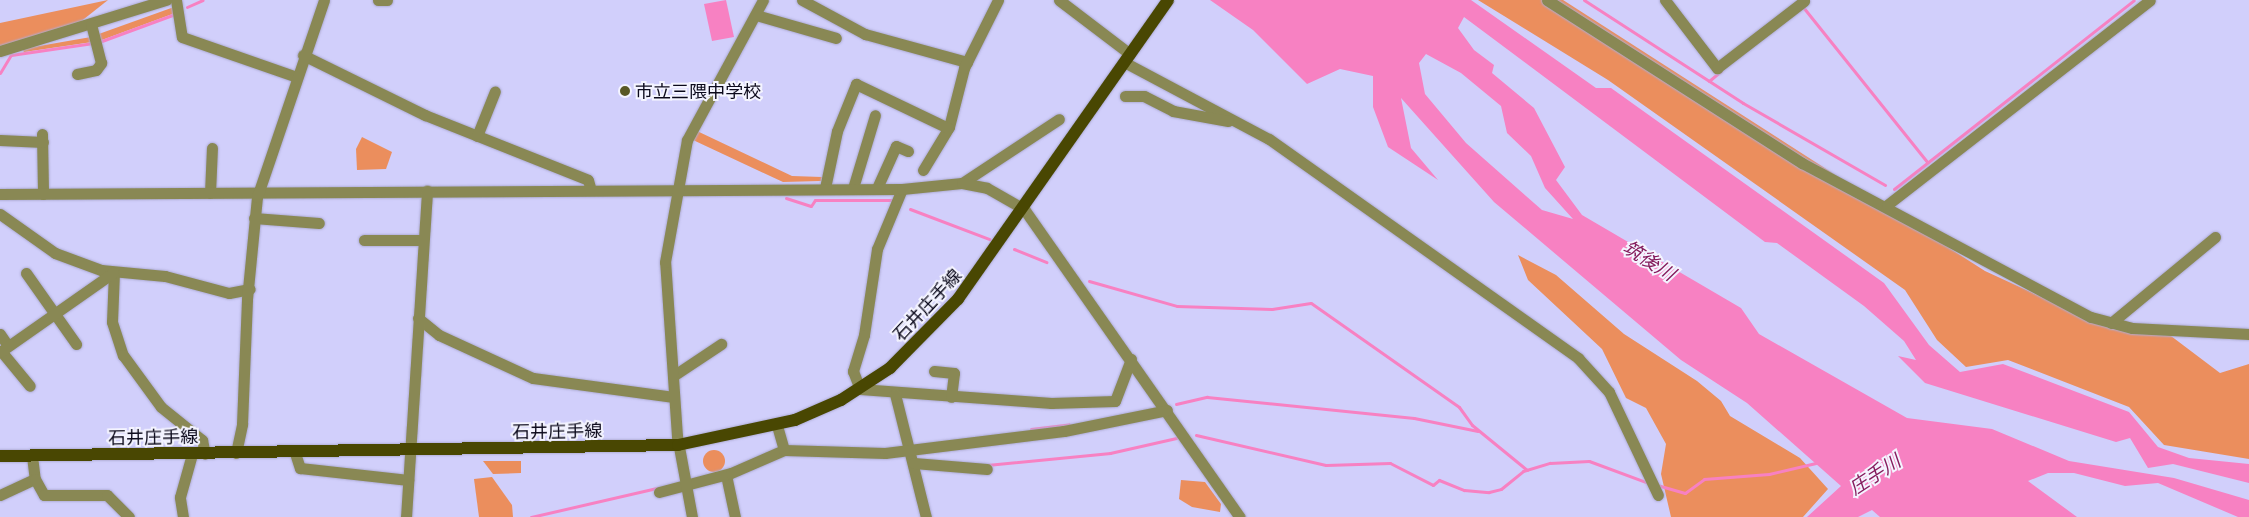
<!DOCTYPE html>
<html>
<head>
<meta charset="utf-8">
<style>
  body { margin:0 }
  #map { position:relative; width:2249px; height:517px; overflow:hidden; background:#d1cffb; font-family:Ubuntu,"Noto Sans JP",sans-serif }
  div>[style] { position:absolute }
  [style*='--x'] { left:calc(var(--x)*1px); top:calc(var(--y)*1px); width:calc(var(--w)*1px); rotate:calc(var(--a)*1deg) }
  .green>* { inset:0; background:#eb8e5d }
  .round { border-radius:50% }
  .water>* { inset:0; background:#f781c2 }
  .stream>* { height:3px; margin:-1.5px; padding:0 1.5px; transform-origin:1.5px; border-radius:1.5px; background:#f781c2 }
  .roads { filter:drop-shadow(0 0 1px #adabd3) drop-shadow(0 0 1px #adabd3) }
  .minor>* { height:11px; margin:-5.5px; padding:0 5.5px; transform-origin:5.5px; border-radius:5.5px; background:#898854 }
  .major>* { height:12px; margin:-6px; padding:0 6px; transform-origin:6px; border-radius:6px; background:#494702 }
  .dots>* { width:14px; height:14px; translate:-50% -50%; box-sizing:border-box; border:2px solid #f4f4ff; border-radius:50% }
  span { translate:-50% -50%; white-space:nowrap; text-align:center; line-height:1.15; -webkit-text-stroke:4px #f4f4ff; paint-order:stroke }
  .poi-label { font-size:18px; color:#0b091b }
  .left { translate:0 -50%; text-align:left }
  .street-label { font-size:18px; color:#0b091b }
  .water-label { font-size:19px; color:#851c5d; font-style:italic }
</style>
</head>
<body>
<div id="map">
  <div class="green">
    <div style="clip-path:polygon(108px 0,79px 23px,0 48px,0 23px)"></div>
    <div style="clip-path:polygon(1478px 0,1563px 0,1985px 271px,2111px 329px,2171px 336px,2220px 373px,2249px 364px,2249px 459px,2164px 445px,2129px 407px,2008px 360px,1966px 367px,1937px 340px,1905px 290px,1608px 80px)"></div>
    <div style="clip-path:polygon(174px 7px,175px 13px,99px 41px,96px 35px)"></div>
    <div style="clip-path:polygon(91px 37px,92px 42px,24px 52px,22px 49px)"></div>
    <div style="clip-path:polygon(697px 131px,792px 176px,822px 177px,821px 181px,783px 182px,693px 140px)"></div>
    <div style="clip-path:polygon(362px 137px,392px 152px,386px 169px,357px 170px,356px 149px)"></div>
    <div style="clip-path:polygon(1518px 255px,1556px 275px,1624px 334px,1697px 381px,1721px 401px,1730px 416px,1800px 458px,1828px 489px,1803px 517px,1671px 517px,1661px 474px,1666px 444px,1646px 408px,1626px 398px,1602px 349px,1528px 280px)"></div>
    <div class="round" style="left:703px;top:450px;width:22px;height:22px"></div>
    <div style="clip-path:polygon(483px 461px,521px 461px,521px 473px,493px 474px)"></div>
    <div style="clip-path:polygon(492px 477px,512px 505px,513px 517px,479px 517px,474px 479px)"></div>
    <div style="clip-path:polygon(1181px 480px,1205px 482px,1221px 504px,1220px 512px,1192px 507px,1179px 499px)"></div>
  </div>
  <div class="water">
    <div style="clip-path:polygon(726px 0,734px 37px,712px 41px,704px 4px)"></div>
    <div style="clip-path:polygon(evenodd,1210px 0,1471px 0,1596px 88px,1611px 88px,1884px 283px,1929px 345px,1960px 372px,2003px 364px,2129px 412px,2158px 447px,2189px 458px,2249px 464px,2249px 483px,2173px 464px,2148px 468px,2130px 438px,2116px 442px,1925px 383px,1898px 356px,1916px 360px,1904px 341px,1864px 306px,1777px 243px,1765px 242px,1464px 17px,1458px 28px,1474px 50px,1494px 65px,1492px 73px,1534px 108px,1565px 167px,1556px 180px,1582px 215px,1741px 308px,1759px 334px,1907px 418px,1992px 429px,2069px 461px,2174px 478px,2249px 500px,2249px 517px,2238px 517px,2158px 483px,2125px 486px,2074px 473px,2048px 473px,2028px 481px,2077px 517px,1880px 517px,1872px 510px,1858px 517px,1807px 517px,1841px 486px,1747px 403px,1681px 360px,1494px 202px,1401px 98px,1411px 148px,1438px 180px,1388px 147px,1373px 107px,1373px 76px,1340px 69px,1307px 84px,1253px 30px,1210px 0,1426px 54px,1461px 73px,1501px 106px,1507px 133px,1531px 156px,1545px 188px,1573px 219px,1542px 210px,1466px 143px,1425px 94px,1419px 63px,1426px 54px)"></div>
  </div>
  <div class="stream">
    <div style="--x:1584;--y:0;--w:189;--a:32.9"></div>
    <div style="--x:1743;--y:103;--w:164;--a:30"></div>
    <div style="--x:187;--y:7;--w:17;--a:-24"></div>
    <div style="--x:1803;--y:7;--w:198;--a:51.3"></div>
    <div style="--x:99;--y:42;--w:81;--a:-20.2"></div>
    <div style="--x:0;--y:73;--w:21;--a:-59"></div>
    <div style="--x:11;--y:55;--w:83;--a:-8.3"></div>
    <div style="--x:1709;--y:81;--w:16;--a:-40"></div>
    <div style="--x:1894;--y:189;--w:305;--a:-38.2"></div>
    <div style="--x:786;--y:198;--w:26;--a:18"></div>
    <div style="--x:811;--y:206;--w:7;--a:-56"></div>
    <div style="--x:815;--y:200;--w:79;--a:0"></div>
    <div style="--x:910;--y:209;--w:85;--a:20.8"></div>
    <div style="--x:1014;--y:249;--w:35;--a:22"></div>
    <div style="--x:1089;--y:281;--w:91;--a:15.9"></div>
    <div style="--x:1177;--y:306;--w:95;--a:1.8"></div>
    <div style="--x:1272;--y:309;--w:39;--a:-9"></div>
    <div style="--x:1311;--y:303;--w:181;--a:35.1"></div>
    <div style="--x:1459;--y:407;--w:22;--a:54"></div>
    <div style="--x:1472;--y:425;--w:71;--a:39.3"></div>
    <div style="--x:1176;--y:404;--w:32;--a:-13"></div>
    <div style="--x:1207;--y:397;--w:208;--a:5.8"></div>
    <div style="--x:1414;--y:418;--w:65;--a:11.5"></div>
    <div style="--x:1031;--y:429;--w:38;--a:-7"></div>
    <div style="--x:1196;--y:435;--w:133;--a:13"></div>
    <div style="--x:1326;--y:465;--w:64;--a:-1.8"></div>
    <div style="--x:1390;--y:463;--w:48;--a:27.1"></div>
    <div style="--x:1433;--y:485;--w:8;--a:-40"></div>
    <div style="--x:1439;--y:480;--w:27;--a:22"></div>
    <div style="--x:1464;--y:490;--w:25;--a:5"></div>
    <div style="--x:1489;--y:492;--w:12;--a:-14"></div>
    <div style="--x:1501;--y:489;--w:28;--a:-39"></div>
    <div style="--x:1523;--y:471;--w:28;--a:-17"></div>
    <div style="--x:1550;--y:463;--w:39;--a:-3"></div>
    <div style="--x:1589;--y:461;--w:63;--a:20.4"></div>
    <div style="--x:987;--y:465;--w:124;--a:-5.6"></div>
    <div style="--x:1110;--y:453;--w:68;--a:-12.8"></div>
    <div style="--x:1657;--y:485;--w:29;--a:16"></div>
    <div style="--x:1685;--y:493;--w:24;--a:-36"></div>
    <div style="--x:1704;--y:479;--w:65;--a:-4.4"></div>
    <div style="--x:1769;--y:474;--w:48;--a:-13.2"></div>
    <div style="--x:531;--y:517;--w:129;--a:-13"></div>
  </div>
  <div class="roads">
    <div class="minor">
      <div style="--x:176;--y:0;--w:37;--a:81"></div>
      <div style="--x:182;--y:37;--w:122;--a:19.2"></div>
      <div style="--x:378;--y:0;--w:9;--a:0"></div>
      <div style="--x:802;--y:0;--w:72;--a:28.4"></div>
      <div style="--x:865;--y:34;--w:106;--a:15.4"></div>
      <div style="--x:1059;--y:0;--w:89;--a:37.3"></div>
      <div style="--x:1547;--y:0;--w:303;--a:32.6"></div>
      <div style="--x:1802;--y:163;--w:327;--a:28.1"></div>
      <div style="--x:2091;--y:317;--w:42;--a:15"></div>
      <div style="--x:2132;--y:328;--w:117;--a:2.9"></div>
      <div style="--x:1665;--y:0;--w:86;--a:52.6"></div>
      <div style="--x:1717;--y:68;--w:110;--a:-37.6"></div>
      <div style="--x:756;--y:15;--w:83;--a:16"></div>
      <div style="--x:0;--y:51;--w:174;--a:-17.1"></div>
      <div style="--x:303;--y:55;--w:136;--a:26.2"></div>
      <div style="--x:425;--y:115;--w:175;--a:21.7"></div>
      <div style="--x:588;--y:180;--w:7;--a:74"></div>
      <div style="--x:1124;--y:62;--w:164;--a:28"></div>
      <div style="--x:1269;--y:139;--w:379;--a:35.3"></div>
      <div style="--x:1578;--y:358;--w:46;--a:47.6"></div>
      <div style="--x:1609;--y:392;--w:114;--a:64.6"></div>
      <div style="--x:77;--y:74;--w:19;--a:-12"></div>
      <div style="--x:96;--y:70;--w:9;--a:-54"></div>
      <div style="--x:101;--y:63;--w:40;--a:-104.4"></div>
      <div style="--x:1125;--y:96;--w:19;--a:0"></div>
      <div style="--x:1144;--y:96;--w:33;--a:27"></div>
      <div style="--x:1173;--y:111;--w:56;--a:10.3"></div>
      <div style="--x:42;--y:134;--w:60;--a:89"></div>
      <div style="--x:477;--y:136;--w:48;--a:-68.2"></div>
      <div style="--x:0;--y:140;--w:43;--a:2.7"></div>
      <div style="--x:923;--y:170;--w:50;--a:-58.8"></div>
      <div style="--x:949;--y:127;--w:61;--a:-75.7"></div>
      <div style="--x:964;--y:68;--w:76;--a:-63.4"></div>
      <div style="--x:962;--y:183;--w:116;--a:-33.4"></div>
      <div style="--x:825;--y:188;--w:58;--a:-78.1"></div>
      <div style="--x:837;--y:131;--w:51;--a:-68"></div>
      <div style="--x:856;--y:84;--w:102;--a:25.6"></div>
      <div style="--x:853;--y:188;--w:76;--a:-73.2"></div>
      <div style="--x:877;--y:188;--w:46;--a:-65.7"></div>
      <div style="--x:896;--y:146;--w:13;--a:23"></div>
      <div style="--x:902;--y:189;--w:65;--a:112.6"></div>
      <div style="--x:877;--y:249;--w:87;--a:98.6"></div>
      <div style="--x:864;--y:335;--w:38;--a:107"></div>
      <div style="--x:853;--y:371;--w:19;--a:69"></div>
      <div style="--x:860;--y:389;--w:192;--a:4.2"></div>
      <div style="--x:1051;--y:403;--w:64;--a:-1.8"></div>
      <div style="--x:1115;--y:401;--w:45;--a:-69.1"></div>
      <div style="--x:210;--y:193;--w:45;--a:-87.5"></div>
      <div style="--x:0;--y:194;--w:902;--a:-0.32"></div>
      <div style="--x:902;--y:189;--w:60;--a:-5.7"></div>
      <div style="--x:962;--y:183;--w:25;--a:11"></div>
      <div style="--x:987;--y:188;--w:43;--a:29.6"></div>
      <div style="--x:1024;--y:209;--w:376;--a:55"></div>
      <div style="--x:1887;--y:205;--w:333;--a:-37.9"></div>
      <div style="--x:0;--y:214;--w:67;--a:35.3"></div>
      <div style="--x:55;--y:253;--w:49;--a:20.3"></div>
      <div style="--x:101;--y:270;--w:64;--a:5.4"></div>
      <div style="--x:165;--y:276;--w:66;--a:14.9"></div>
      <div style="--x:229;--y:293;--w:21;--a:-11"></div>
      <div style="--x:254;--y:218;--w:65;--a:4.4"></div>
      <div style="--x:364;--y:240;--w:59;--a:0"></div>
      <div style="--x:114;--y:272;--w:50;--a:92.3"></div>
      <div style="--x:112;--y:322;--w:35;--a:72"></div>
      <div style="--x:123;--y:355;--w:64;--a:53.8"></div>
      <div style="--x:161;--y:407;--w:53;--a:38.8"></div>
      <div style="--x:202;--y:440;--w:14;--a:78"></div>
      <div style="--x:26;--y:273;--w:87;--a:54.8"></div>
      <div style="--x:418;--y:318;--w:27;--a:39"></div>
      <div style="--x:439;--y:335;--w:103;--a:24.6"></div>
      <div style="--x:533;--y:378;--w:142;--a:7.7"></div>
      <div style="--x:2111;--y:323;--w:135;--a:-39.6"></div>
      <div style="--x:0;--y:334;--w:14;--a:56"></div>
      <div style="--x:1;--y:351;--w:45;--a:50.4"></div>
      <div style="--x:0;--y:352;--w:138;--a:-35"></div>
      <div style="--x:934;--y:371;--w:20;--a:6"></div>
      <div style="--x:954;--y:373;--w:24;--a:97"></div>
      <div style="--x:673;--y:376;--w:58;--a:-33.7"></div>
      <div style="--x:895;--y:394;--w:127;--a:75.9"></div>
      <div style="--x:784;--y:450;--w:101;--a:1.7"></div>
      <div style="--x:885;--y:453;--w:180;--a:-7"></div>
      <div style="--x:1064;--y:431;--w:105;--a:-11.5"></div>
      <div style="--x:236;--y:453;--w:30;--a:-78"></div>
      <div style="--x:242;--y:424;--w:125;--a:-87.7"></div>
      <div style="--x:247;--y:299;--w:102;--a:-84.4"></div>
      <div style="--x:257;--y:197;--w:208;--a:-71.2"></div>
      <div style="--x:295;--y:453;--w:16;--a:72"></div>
      <div style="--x:300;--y:468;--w:109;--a:6.3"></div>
      <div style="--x:32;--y:456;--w:23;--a:83"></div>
      <div style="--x:914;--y:463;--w:73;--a:4.7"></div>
      <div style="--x:726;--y:475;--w:43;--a:77.9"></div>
      <div style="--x:659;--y:492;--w:74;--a:-14.8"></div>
      <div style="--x:731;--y:473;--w:58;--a:-23.5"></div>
      <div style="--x:784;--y:450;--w:25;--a:-106"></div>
      <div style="--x:0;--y:495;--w:38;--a:-25"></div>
      <div style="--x:35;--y:479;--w:18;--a:61"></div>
      <div style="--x:44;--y:495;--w:63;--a:0"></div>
      <div style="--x:107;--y:495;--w:31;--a:45"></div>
      <div style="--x:183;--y:517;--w:20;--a:-99"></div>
      <div style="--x:180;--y:497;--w:45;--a:-74.4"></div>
      <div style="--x:406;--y:517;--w:327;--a:-86.3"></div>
      <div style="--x:692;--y:517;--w:82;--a:-100.5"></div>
      <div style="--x:677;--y:436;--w:174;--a:-93.9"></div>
      <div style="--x:665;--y:262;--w:124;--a:-79.8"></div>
      <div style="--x:687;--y:140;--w:159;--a:-61.5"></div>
    </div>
    <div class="major">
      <div style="--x:0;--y:456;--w:678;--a:-0.93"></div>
      <div style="--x:678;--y:445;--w:120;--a:-12.1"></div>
      <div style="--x:795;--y:420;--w:50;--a:-23.5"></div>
      <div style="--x:841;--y:400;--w:59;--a:-33.1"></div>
      <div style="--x:890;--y:368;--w:97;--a:-45.4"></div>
      <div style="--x:958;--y:299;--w:365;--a:-54.9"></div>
    </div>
  </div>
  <div class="dots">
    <div style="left:625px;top:91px;background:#595825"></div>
  </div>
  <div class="poi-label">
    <span class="left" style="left:635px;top:91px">市立三隈中学校</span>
  </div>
  <div class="street-label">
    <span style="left:927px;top:305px;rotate:-47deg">石井庄手線</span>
    <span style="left:557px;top:431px;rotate:-1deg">石井庄手線</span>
    <span style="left:153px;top:437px;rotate:-1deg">石井庄手線</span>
  </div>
  <div class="water-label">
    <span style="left:1649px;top:261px;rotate:32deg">筑後川</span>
    <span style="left:1875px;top:475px;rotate:-33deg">庄手川</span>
  </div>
</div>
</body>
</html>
